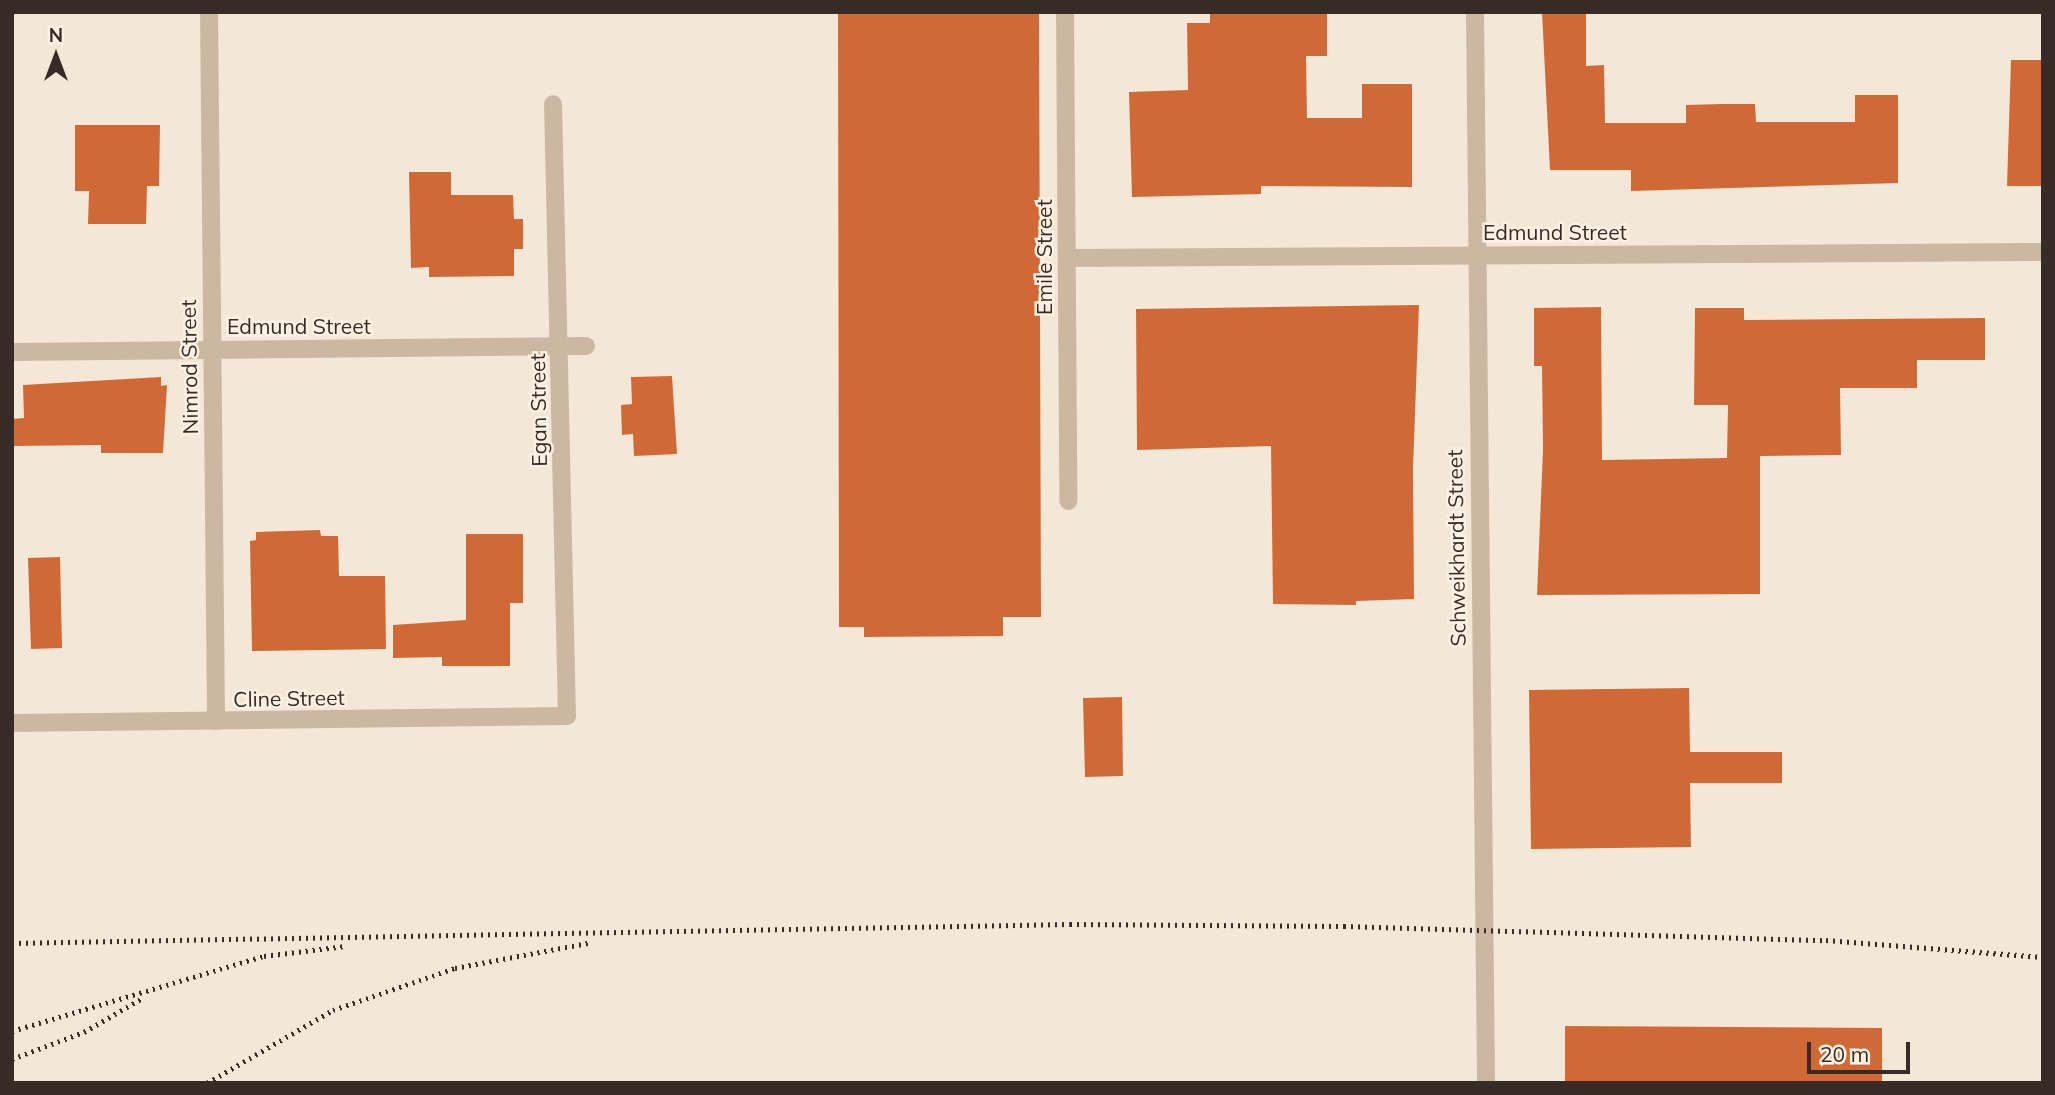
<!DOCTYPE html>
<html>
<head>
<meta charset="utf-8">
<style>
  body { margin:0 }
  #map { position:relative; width:2055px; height:1095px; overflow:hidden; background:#f3e8d7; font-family:Mulish,sans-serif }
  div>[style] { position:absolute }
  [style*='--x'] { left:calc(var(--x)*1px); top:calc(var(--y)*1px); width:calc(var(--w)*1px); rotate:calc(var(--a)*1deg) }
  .building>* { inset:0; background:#d16937 }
  .minor>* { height:18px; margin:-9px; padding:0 9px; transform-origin:9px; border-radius:9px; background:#ccb8a2 }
  .rail>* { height:5px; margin-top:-2.5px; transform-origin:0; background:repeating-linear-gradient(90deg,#362c25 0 2px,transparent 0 7px) }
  span { translate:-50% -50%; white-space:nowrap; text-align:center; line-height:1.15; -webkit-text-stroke:5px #fbf2e3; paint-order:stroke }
  .street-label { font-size:21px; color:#362c25 }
  .frame { position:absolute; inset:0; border:14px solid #362c25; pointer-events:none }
  .north { position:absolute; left:21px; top:21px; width:70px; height:70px; -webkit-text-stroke:5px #fbf2e3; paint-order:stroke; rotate:0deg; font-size:19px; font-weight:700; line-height:28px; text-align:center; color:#362c25 }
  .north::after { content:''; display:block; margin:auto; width:24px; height:32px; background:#362c25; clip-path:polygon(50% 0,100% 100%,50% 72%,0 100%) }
  .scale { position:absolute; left:1807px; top:1042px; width:103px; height:32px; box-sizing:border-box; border:4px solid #362c25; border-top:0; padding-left:9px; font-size:21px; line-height:24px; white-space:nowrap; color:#362c25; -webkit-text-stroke:5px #fbf2e3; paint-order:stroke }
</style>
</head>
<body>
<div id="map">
  <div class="building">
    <div style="clip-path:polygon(838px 12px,1039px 12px,1041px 617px,1003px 617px,1003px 636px,864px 637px,864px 627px,839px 627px)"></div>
    <div style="clip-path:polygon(1210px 12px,1327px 12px,1327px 56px,1306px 56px,1307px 118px,1362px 118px,1362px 84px,1412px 84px,1412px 187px,1261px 186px,1261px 194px,1132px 197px,1129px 92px,1188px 90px,1187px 23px,1210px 23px)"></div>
    <div style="clip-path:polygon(1542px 12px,1586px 12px,1586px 66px,1604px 65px,1605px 123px,1686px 123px,1686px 105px,1722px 104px,1755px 104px,1756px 122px,1855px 122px,1855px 95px,1898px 95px,1898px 183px,1631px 191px,1631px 170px,1550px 170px)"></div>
    <div style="clip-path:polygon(2011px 60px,2043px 60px,2043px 186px,2007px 186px)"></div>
    <div style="clip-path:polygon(75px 125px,160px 125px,159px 186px,147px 186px,146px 224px,88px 224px,89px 191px,75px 191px)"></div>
    <div style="clip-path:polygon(409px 172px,451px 172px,451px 195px,513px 195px,514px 219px,523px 219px,523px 249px,514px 249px,514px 276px,429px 277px,429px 267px,411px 268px)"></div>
    <div style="clip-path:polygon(1419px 305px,1413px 468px,1414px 599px,1356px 601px,1356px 605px,1273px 604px,1271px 446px,1137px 450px,1136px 309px)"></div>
    <div style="clip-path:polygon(1601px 307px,1602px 460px,1727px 458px,1728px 405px,1694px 405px,1695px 308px,1744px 308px,1744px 320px,1985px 318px,1985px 360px,1917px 360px,1917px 388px,1840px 388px,1841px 455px,1760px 456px,1760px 594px,1537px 595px,1543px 449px,1542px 366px,1534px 366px,1534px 308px)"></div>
    <div style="clip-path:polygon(672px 376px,677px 454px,634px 456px,633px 434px,622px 435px,621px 405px,632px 404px,631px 377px)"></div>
    <div style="clip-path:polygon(161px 377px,161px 386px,167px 385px,163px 453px,101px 453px,101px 445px,12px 446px,12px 419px,24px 418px,23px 385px)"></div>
    <div style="clip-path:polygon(320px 530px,321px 536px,338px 536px,339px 576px,385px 576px,386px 649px,252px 651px,250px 541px,256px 540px,256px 532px)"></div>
    <div style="clip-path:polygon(466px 534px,523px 534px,523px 603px,510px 603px,510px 666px,442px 666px,442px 657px,393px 658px,393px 625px,466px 620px)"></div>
    <div style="clip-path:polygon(60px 557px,62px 648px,31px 649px,28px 558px)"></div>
    <div style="clip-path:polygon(1689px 688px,1690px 752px,1782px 752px,1782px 783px,1690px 783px,1691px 847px,1531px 849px,1529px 690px)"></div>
    <div style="clip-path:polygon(1122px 697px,1123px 776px,1085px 777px,1083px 698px)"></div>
    <div style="clip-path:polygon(1565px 1026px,1882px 1028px,1882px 1083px,1565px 1083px)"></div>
  </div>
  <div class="minor">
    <div style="--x:209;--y:12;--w:709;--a:89.43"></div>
    <div style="--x:1065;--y:12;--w:489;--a:89.6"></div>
    <div style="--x:1475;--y:12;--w:1071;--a:89.41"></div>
    <div style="--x:1067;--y:258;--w:976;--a:-0.35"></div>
    <div style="--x:12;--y:352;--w:574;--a:-0.6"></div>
    <div style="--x:12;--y:723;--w:555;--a:-0.72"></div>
    <div style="--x:567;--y:716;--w:612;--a:-91.31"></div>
  </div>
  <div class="rail">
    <div style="--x:12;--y:943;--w:1058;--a:-1.03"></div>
    <div style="--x:1070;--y:924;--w:274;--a:0.4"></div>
    <div style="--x:1344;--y:926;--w:482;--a:1.7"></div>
    <div style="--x:1826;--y:940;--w:218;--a:4.5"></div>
    <div style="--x:12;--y:1031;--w:263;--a:-16.6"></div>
    <div style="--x:264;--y:956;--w:82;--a:-7"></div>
    <div style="--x:12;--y:1059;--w:77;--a:-20.6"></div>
    <div style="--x:84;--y:1032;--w:66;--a:-30.1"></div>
    <div style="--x:207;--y:1083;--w:146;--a:-30.1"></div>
    <div style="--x:333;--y:1010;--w:129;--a:-19"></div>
    <div style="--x:455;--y:968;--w:139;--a:-10.7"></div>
  </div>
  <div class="street-label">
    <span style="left:1555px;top:232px">Edmund Street</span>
    <span style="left:1044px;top:257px;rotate:-90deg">Emile Street</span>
    <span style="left:299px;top:326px">Edmund Street</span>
    <span style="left:189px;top:367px;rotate:-91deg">Nimrod Street</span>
    <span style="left:538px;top:410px;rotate:-91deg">Egan Street</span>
    <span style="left:1456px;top:548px;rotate:-91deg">Schweikhardt Street</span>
    <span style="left:289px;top:698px;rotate:-1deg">Cline Street</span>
  </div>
  <div class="frame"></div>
  <div class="north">N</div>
  <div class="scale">20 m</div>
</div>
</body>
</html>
